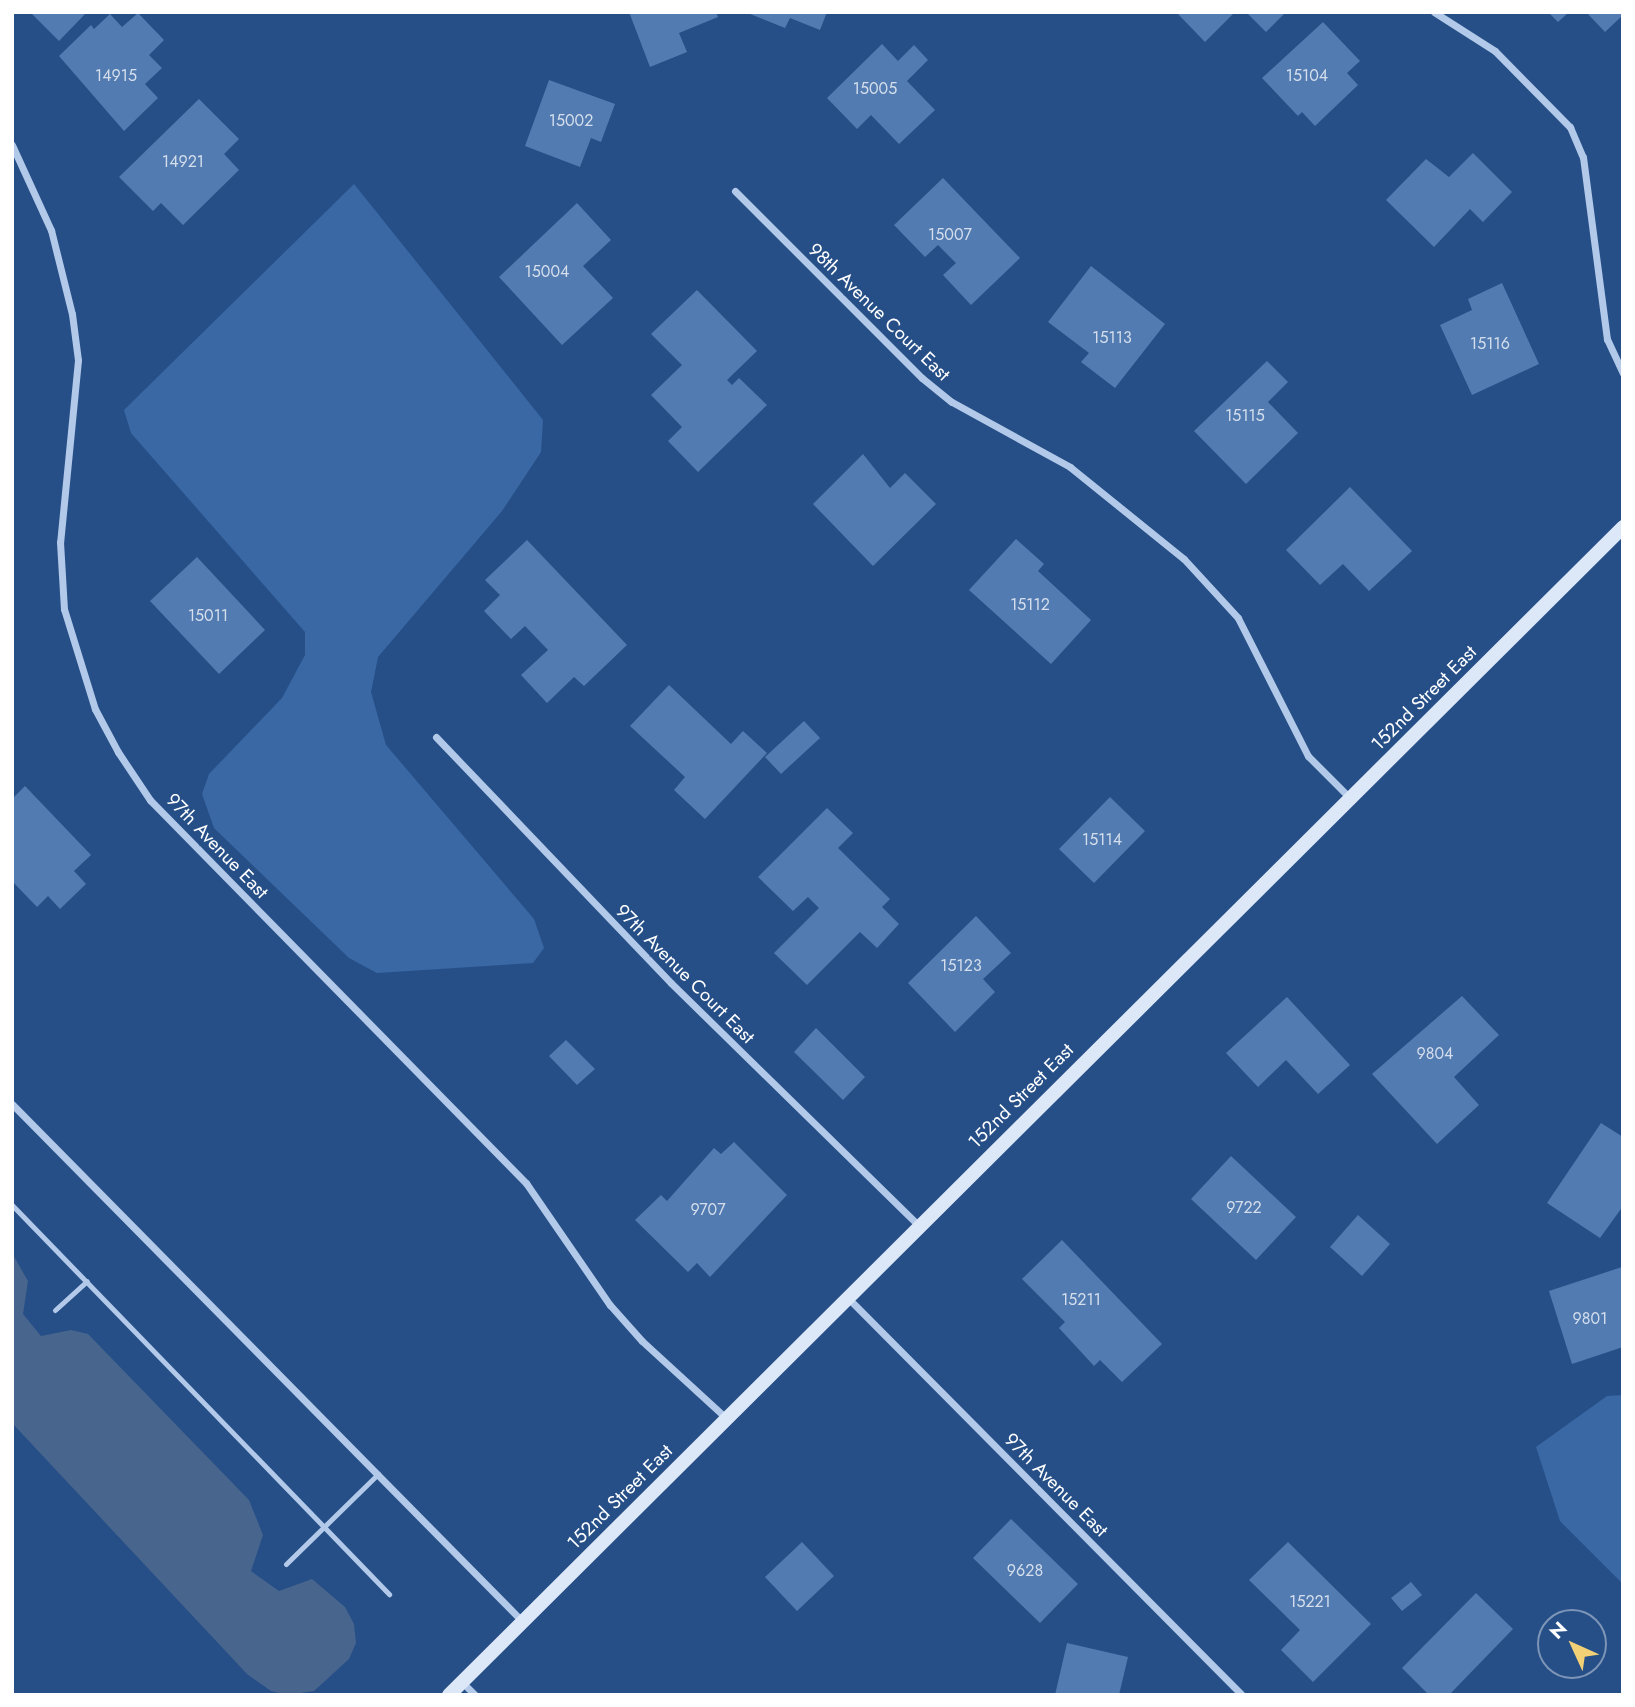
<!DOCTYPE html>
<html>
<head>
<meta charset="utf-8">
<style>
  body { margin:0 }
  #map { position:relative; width:1635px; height:1707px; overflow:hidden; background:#264f87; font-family:Jost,sans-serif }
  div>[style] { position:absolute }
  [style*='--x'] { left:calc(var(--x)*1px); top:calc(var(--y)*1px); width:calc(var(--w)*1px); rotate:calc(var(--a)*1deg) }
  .green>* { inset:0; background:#3a68a4 }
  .water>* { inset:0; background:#48658d }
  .building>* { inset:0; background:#527bb1 }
  .lane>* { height:5px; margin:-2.5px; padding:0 2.5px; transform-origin:2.5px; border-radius:2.5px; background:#b2c9e9 }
  .street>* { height:7px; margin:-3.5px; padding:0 3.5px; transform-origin:3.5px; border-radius:3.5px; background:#b2c9e9 }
  .secondary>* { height:14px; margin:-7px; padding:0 7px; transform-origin:7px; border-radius:7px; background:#dce7f7 }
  span { translate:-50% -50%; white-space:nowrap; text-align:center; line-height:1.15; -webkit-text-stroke:5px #264f87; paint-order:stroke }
  .number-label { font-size:16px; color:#d4deec }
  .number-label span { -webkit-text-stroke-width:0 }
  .street-label { font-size:19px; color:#fff }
  .frame { position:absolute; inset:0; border:14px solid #fff; pointer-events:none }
  .north { position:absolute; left:1537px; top:1609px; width:70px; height:70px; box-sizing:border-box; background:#264f87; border:2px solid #7d95b7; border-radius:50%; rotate:315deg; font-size:19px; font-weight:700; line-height:28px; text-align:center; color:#fff }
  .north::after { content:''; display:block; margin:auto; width:24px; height:32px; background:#f2d076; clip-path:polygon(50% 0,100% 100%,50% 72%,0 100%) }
</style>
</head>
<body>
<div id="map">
  <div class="green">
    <div style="clip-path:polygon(354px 184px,543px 420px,541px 452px,502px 511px,378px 657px,371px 692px,386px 745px,534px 919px,544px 948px,533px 963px,377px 973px,349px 958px,214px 828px,202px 794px,209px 774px,282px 698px,305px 655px,305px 632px,131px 433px,124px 410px)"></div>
    <div style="clip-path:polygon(1623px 1395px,1623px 1584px,1560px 1521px,1536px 1447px,1607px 1396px)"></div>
  </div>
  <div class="water">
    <div style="clip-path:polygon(12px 1253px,28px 1281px,23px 1314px,41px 1336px,71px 1330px,88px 1334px,249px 1500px,263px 1535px,251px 1571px,279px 1591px,312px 1579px,345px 1607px,354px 1624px,356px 1643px,349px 1659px,314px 1691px,287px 1695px,271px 1691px,247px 1674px,12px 1423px)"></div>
  </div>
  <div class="building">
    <div style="clip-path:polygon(30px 12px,87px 12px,59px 41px)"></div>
    <div style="clip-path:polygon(629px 12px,716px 12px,718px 17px,679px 33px,687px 52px,650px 67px)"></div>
    <div style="clip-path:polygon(745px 12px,827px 12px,820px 30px,790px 18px,785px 28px)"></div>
    <div style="clip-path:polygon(1176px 12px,1235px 12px,1205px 42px)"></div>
    <div style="clip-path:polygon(1246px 12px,1286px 12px,1266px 32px)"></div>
    <div style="clip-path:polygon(1548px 12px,1569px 12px,1558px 22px)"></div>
    <div style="clip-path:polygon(1586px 12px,1623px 12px,1623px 15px,1605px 32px)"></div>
    <div style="clip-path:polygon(138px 13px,164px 40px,149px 55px,162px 68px,145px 84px,158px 98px,124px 131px,59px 56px,91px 25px,94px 29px,110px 14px,122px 27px)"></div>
    <div style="clip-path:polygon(1323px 22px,1360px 61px,1347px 73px,1358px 85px,1315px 126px,1302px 112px,1298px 116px,1262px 78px)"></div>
    <div style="clip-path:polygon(882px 44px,898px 61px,914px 45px,928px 60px,907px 81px,935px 110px,899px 144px,871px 115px,857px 129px,827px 98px)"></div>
    <div style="clip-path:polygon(549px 80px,615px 104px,601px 142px,591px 138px,580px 167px,525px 146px)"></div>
    <div style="clip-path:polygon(199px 99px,239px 139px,224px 154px,239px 170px,183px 225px,161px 203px,153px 211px,119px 177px)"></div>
    <div style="clip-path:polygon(1473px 153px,1512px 192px,1483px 222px,1470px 209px,1434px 247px,1386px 200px,1426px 159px,1449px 177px)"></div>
    <div style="clip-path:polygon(943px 178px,1020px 258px,971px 305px,943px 275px,956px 263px,938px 245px,925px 257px,894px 225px)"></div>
    <div style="clip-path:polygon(577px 203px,611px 240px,583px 266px,613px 298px,562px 345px,499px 277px)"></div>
    <div style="clip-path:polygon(1091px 266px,1165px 324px,1115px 388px,1081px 362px,1089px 353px,1048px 322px)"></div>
    <div style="clip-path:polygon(1502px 283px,1539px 364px,1472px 395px,1440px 325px,1472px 310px,1468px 299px)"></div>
    <div style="clip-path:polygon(697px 290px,757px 351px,727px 380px,732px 385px,739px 378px,767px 405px,698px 472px,668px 441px,682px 427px,651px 395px,682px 365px,651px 334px)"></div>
    <div style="clip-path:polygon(1267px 361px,1288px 382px,1268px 402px,1298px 433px,1246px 484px,1194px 431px)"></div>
    <div style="clip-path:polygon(863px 454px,890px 488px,905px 473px,936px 504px,873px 566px,813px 504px)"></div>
    <div style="clip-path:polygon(1350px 487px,1412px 551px,1369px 591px,1343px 564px,1320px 585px,1286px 550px)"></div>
    <div style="clip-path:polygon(1016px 539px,1044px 564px,1038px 571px,1091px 620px,1051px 664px,969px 590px)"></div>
    <div style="clip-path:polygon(527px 540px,627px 645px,584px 686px,574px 677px,547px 703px,521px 675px,548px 650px,525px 626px,511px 639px,484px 611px,500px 595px,485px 580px)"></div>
    <div style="clip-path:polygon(197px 557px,265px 630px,219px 674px,150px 601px)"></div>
    <div style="clip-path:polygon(669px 685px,731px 744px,743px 731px,767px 753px,705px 819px,674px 790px,685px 777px,630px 726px)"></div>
    <div style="clip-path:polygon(804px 721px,820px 738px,781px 774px,765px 757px)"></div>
    <div style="clip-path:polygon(25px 786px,91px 855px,74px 871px,86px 884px,60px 909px,48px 896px,37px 907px,12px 881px,12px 799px)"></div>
    <div style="clip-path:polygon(1110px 797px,1145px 831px,1094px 883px,1059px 849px)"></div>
    <div style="clip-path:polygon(827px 808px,853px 833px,838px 848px,890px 899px,882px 907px,899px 924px,877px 948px,860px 932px,807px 985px,774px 953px,819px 908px,808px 897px,793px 911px,758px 877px)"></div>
    <div style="clip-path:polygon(976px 916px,1011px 953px,983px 979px,995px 992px,955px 1032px,908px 983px)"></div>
    <div style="clip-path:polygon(1462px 996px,1499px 1035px,1454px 1077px,1479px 1105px,1437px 1144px,1372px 1074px)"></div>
    <div style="clip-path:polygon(1287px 997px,1350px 1065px,1318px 1094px,1286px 1060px,1258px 1087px,1226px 1053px)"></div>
    <div style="clip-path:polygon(816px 1028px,865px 1077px,843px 1100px,794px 1052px)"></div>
    <div style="clip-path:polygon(566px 1040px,595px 1069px,577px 1085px,549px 1056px)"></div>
    <div style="clip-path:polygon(1601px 1123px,1623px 1137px,1623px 1206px,1600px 1238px,1547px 1203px)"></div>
    <div style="clip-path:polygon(734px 1142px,787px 1195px,710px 1277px,697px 1263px,688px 1272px,635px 1220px,661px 1195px,667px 1201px,714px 1148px,721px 1154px)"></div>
    <div style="clip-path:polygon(1231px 1156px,1296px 1217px,1256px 1260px,1191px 1199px)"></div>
    <div style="clip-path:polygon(1358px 1215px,1390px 1244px,1362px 1276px,1330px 1247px)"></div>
    <div style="clip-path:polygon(1062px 1240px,1162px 1344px,1122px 1382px,1100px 1360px,1094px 1366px,1059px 1328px,1065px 1322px,1022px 1279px)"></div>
    <div style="clip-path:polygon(1622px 1267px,1623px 1347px,1572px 1364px,1549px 1291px)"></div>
    <div style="clip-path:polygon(1011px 1519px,1078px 1584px,1040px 1623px,973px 1558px)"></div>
    <div style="clip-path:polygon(802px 1542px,834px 1576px,797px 1611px,765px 1577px)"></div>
    <div style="clip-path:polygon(1288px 1542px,1371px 1624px,1313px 1682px,1281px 1650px,1300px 1630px,1249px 1580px)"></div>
    <div style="clip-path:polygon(1411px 1582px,1422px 1595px,1402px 1611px,1391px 1598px)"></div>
    <div style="clip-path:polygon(1476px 1593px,1513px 1629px,1449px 1695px,1429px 1695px,1402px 1668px)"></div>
    <div style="clip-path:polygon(1067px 1643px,1128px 1657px,1119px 1695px,1055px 1695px)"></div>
  </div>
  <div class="lane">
    <div style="--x:12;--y:1205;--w:542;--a:45.9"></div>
    <div style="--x:55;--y:1310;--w:43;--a:-42.2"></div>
    <div style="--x:286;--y:1564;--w:129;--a:-44.4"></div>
  </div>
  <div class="street">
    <div style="--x:1434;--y:12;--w:72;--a:32.6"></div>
    <div style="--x:1495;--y:51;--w:107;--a:45.4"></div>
    <div style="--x:1570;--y:127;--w:33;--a:67"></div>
    <div style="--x:1583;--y:157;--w:184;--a:82.5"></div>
    <div style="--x:1607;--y:339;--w:38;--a:65"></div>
    <div style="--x:12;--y:145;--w:94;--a:65.4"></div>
    <div style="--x:51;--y:230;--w:87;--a:76"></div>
    <div style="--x:72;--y:314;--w:46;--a:82.6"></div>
    <div style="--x:78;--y:360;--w:183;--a:95.6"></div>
    <div style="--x:60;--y:542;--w:67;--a:86.6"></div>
    <div style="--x:64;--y:609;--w:105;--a:72.8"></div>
    <div style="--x:95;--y:709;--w:49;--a:61.9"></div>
    <div style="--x:118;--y:752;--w:58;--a:56.3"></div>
    <div style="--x:150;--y:800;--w:537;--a:45.53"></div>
    <div style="--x:526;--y:1183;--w:148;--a:55.5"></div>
    <div style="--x:610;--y:1305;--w:48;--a:48.4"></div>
    <div style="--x:642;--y:1341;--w:114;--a:42.5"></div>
    <div style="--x:735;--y:191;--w:264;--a:45"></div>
    <div style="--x:922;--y:378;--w:38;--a:39"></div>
    <div style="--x:952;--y:402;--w:135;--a:28.8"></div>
    <div style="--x:1070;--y:467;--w:146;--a:38.9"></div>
    <div style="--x:1184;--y:559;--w:80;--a:47.5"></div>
    <div style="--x:1238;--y:618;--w:155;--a:63.1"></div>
    <div style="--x:1308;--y:756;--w:59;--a:45"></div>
    <div style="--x:436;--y:737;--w:340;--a:46.3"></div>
    <div style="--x:671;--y:983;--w:347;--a:44.4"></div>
    <div style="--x:12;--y:1104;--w:726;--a:45.39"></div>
    <div style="--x:848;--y:1298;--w:559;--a:45.22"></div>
    <div style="--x:462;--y:1682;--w:18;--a:45"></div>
  </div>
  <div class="secondary">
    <div style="--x:449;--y:1695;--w:1656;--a:-44.85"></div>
  </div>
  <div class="number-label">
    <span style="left:116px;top:76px">14915</span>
    <span style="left:1307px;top:76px">15104</span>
    <span style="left:875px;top:89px">15005</span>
    <span style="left:571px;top:121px">15002</span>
    <span style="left:183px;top:162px">14921</span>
    <span style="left:950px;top:235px">15007</span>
    <span style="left:547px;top:272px">15004</span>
    <span style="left:1112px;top:338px">15113</span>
    <span style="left:1490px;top:344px">15116</span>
    <span style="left:1245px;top:416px">15115</span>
    <span style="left:1030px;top:605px">15112</span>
    <span style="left:208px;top:616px">15011</span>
    <span style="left:1102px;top:840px">15114</span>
    <span style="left:961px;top:966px">15123</span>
    <span style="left:1435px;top:1054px">9804</span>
    <span style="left:1244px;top:1208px">9722</span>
    <span style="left:708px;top:1210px">9707</span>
    <span style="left:1081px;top:1300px">15211</span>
    <span style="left:1590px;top:1319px">9801</span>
    <span style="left:1025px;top:1571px">9628</span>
    <span style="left:1310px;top:1602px">15221</span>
  </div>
  <div class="street-label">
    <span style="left:879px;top:312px;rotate:44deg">98th Avenue Court East</span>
    <span style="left:1424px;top:698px;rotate:-45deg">152nd Street East</span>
    <span style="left:217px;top:846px;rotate:46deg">97th Avenue East</span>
    <span style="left:685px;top:974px;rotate:45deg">97th Avenue Court East</span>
    <span style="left:1021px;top:1096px;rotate:-45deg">152nd Street East</span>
    <span style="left:1056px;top:1485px;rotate:45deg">97th Avenue East</span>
    <span style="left:620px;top:1497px;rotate:-45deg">152nd Street East</span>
  </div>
  <div class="frame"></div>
  <div class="north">N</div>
</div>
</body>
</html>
